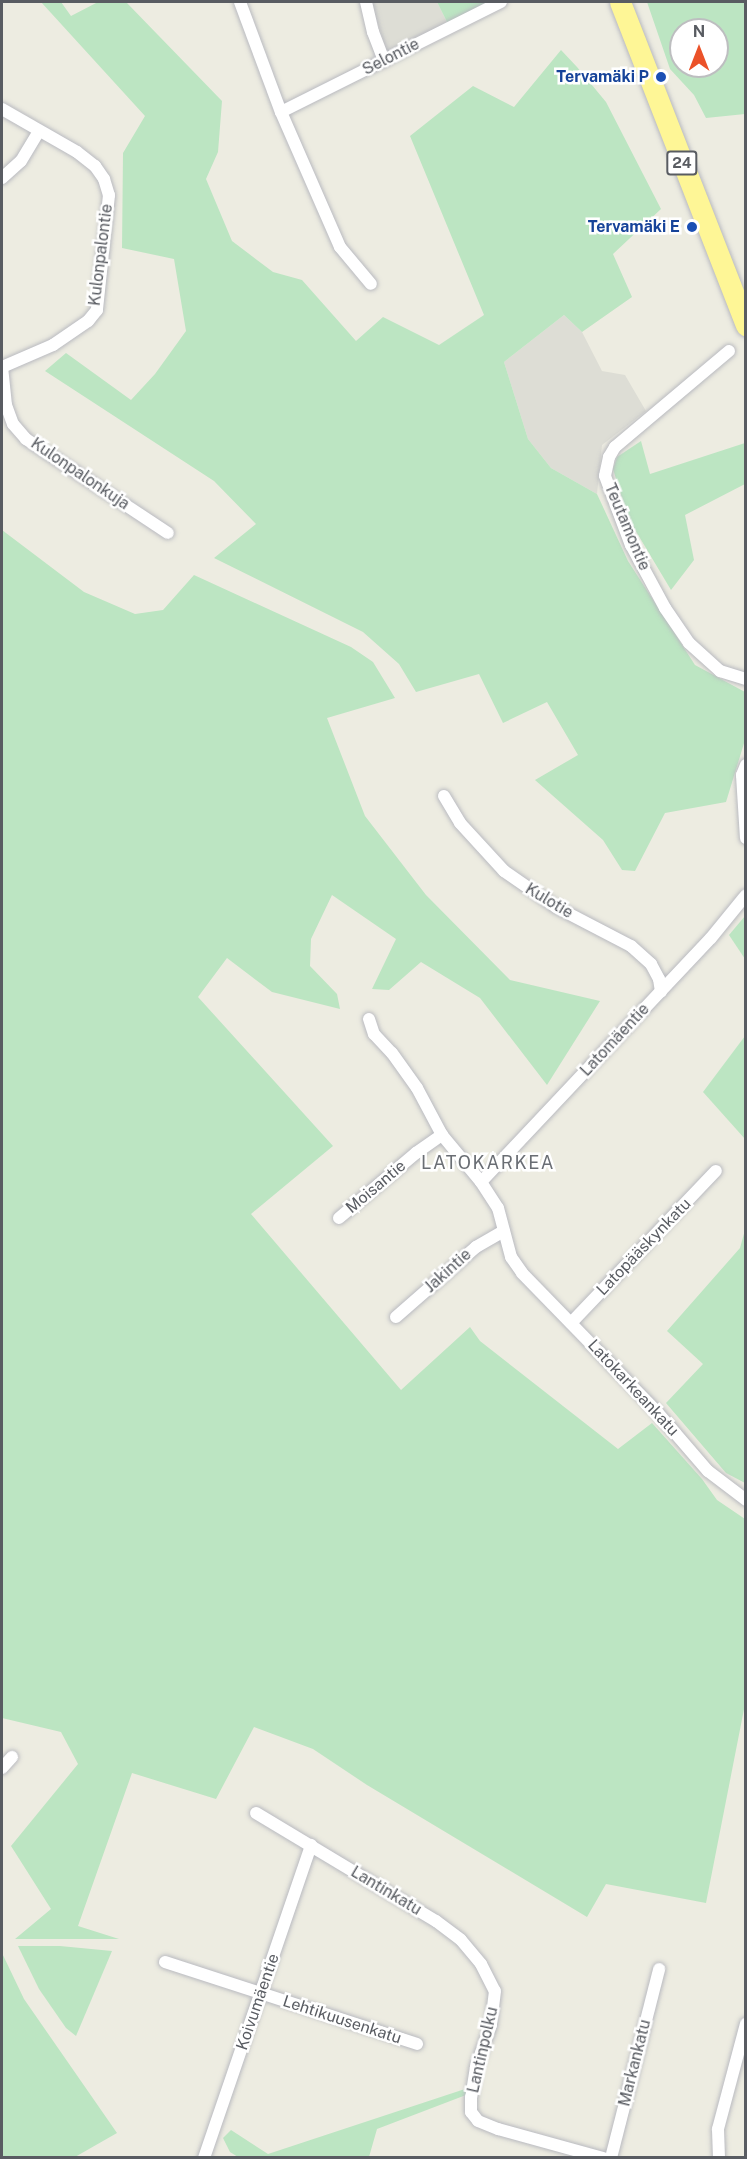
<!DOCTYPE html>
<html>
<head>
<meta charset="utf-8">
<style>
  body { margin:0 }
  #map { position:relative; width:747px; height:2159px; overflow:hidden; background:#edece1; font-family:"Public Sans",sans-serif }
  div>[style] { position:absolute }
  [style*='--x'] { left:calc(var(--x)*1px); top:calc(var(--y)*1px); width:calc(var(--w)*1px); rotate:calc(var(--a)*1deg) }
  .industrial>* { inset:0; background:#ddddd5 }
  .green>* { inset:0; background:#bce5c2 }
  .roads { filter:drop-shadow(0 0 2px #b9bac0) drop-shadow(0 0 2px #b9bac0) }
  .minor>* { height:12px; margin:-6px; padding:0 6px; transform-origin:6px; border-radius:6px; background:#fff }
  .trunk>* { height:21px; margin:-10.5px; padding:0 10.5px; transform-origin:10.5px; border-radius:10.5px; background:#fef696 }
  .dots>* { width:16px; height:16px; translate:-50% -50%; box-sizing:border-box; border:3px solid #fff; border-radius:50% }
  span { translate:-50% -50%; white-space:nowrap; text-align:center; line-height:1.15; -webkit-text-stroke:5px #fff; paint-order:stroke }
  .shield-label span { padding:2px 4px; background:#fff; border:2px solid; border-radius:4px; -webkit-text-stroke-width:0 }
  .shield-label { font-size:15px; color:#595c62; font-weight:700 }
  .street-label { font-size:16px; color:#595c62 }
  .transit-label { font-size:16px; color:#164399; font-weight:700 }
  .right { translate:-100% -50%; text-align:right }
  .neighbourhood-label { font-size:18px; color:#6a6e74; letter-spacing:1.5px }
  .frame { position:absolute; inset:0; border:3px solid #595c62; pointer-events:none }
  .north { position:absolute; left:669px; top:18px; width:60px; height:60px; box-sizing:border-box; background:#fff; border:2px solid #bdbec0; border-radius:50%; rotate:0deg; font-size:16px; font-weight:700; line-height:24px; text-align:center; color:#595c62 }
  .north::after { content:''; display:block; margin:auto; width:21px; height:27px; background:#eb5229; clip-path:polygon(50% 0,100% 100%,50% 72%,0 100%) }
</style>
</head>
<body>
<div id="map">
  <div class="industrial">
    <div style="clip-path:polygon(371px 2px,437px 2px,448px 24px,388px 55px)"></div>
    <div style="clip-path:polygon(564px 315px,582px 332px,602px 371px,625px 375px,646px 411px,602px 445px,597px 494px,551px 468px,528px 439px,504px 362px)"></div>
  </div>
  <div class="green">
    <div style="clip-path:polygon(41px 2px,61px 2px,71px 16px,98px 2px,126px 2px,222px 101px,218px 152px,206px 179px,232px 241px,273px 272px,302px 280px,356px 341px,383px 317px,439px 345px,484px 315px,410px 136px,473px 86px,514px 107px,561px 50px,577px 67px,606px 102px,661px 209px,613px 254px,632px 297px,582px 332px,564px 315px,504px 362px,528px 439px,551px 468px,597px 494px,628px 561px,695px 665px,745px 692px,745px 740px,726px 802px,665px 813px,635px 871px,622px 870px,603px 840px,535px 780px,578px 755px,547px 702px,503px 723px,479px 674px,416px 692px,399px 664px,363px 632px,214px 558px,256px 524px,214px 481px,45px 371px,66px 353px,131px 400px,155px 374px,186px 331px,174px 259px,122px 248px,123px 153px,145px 116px)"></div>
    <div style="clip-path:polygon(437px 2px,491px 2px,448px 24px)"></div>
    <div style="clip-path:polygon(evenodd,647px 2px,745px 2px,745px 114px,706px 118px,694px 95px,670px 69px,647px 2px,681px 30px,717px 30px,717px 66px,681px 66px,681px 30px)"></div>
    <div style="clip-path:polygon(641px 441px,650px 474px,745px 443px,745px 484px,685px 515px,694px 560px,671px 590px,628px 518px,613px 469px,617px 457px)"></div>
    <div style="clip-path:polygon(2px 530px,84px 592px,135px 614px,163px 610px,194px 575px,351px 647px,373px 662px,395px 698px,327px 718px,365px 816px,426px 895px,510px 980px,600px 1001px,547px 1085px,480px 998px,421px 962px,389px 990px,372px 989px,396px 939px,332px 895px,311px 939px,310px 966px,337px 994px,340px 1009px,272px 992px,227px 958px,198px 997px,333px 1146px,251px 1214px,401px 1390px,470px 1327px,480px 1341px,618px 1449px,652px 1423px,702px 1479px,717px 1500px,745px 1519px,745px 1704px,706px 1903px,606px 1884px,587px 1917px,367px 1785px,313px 1749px,254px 1727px,216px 1799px,132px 1773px,78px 1926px,119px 1939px,15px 1939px,51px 1909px,11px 1846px,78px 1764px,61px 1732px,2px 1718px)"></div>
    <div style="clip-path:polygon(745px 916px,745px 959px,729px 935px)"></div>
    <div style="clip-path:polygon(745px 1036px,746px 1036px,745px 1139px,703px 1092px)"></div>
    <div style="clip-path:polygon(745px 1230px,745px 1483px,726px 1473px,666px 1403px,703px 1364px,667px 1331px,740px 1248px)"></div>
    <div style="clip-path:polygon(18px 1946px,60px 1946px,112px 1951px,76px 2036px,66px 2028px,39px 1989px)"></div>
    <div style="clip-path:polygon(2px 1953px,24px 1999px,117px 2133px,75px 2157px,2px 2157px)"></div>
    <div style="clip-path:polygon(468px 2088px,466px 2095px,377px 2129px,369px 2157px,238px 2157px,230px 2152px,223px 2138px,231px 2130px,268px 2154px)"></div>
  </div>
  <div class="roads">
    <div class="minor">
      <div style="--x:240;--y:2;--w:117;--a:69.6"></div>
      <div style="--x:281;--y:112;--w:147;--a:66.4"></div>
      <div style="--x:340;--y:247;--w:48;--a:50"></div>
      <div style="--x:366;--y:2;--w:31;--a:77"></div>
      <div style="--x:373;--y:32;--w:31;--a:69"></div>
      <div style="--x:2;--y:109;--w:86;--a:29.8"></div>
      <div style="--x:77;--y:152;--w:23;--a:38"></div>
      <div style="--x:95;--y:166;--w:16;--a:55"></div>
      <div style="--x:104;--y:179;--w:17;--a:73"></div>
      <div style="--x:109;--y:195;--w:116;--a:96"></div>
      <div style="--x:97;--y:310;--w:14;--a:129"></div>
      <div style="--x:88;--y:321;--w:42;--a:145.6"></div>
      <div style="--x:53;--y:345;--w:56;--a:156.7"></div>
      <div style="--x:281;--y:112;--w:246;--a:-26.6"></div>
      <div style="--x:2;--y:178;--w:25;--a:-42"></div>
      <div style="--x:21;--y:161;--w:35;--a:-59"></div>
      <div style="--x:729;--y:351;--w:149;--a:139.9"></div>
      <div style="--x:615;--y:447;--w:12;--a:121"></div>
      <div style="--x:609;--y:457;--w:19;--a:102"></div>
      <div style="--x:605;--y:476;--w:74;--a:69.4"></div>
      <div style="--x:631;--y:545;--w:72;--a:61.6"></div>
      <div style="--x:665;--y:608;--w:42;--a:55.6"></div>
      <div style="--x:689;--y:643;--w:42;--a:42.1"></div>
      <div style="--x:720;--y:671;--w:27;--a:17"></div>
      <div style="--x:2;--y:367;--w:38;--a:84"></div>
      <div style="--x:6;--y:405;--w:20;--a:70"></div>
      <div style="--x:13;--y:424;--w:20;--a:49"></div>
      <div style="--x:26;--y:439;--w:170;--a:33.5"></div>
      <div style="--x:746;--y:765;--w:11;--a:112"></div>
      <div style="--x:742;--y:775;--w:63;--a:86.4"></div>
      <div style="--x:444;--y:796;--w:31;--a:59"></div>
      <div style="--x:460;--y:823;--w:65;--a:47.5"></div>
      <div style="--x:504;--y:871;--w:63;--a:34.7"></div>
      <div style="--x:556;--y:907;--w:85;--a:27.5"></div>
      <div style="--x:631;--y:946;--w:27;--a:42"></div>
      <div style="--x:651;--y:964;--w:17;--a:62"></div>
      <div style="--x:659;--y:979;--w:13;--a:81"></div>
      <div style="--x:369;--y:1019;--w:16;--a:72"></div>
      <div style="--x:374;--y:1034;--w:26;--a:47"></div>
      <div style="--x:392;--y:1053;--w:43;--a:54.5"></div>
      <div style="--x:417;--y:1088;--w:53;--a:62"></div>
      <div style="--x:442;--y:1135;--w:61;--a:50.3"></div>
      <div style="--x:481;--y:1182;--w:31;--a:57"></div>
      <div style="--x:498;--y:1208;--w:51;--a:75.1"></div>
      <div style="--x:511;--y:1257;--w:19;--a:55"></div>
      <div style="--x:522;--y:1273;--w:194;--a:45.8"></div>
      <div style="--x:657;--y:1412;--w:78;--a:49.2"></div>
      <div style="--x:708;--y:1471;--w:48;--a:37.3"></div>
      <div style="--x:481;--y:1182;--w:335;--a:-46.7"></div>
      <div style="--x:711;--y:938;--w:55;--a:-50.9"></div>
      <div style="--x:339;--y:1218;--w:101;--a:-40.2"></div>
      <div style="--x:416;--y:1153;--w:32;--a:-35"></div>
      <div style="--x:396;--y:1317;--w:106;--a:-41.2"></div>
      <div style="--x:476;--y:1247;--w:32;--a:-30"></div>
      <div style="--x:571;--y:1323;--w:210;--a:-46.4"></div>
      <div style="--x:2;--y:1768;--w:15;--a:-48"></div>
      <div style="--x:256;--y:1813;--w:210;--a:31"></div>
      <div style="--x:436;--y:1921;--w:31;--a:37"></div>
      <div style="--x:461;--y:1940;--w:31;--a:50"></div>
      <div style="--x:481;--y:1964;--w:30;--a:63"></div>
      <div style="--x:495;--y:1991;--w:34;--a:97"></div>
      <div style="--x:491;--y:2025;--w:45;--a:109.7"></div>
      <div style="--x:476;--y:2067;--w:30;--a:99"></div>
      <div style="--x:471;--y:2097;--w:15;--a:90"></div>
      <div style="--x:471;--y:2112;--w:11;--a:52"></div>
      <div style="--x:478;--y:2121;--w:22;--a:22"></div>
      <div style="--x:498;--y:2129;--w:109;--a:15.4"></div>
      <div style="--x:165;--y:1962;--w:265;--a:18"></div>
      <div style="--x:204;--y:2158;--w:331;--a:-71.1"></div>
      <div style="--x:611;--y:2158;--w:195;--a:-75.7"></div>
      <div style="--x:719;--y:2158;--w:29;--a:-92"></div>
      <div style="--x:718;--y:2129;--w:109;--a:-75.1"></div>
    </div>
    <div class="trunk">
      <div style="--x:620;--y:2;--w:347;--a:68.7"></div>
    </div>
  </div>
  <div class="dots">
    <div style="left:661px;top:77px;background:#1a4fb4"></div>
    <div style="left:692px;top:227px;background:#1a4fb4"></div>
  </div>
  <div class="shield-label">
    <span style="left:682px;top:163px">24</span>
  </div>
  <div class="street-label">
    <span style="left:391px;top:57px;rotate:-27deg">Selontie</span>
    <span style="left:101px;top:255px;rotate:-83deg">Kulonpalontie</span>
    <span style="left:80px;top:474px;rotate:34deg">Kulonpalonkuja</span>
    <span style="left:627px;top:527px;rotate:67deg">Teutamontie</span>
    <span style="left:549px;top:901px;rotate:31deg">Kulotie</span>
    <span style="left:615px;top:1040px;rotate:-47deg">Latomäentie</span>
    <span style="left:376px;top:1187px;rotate:-40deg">Moisantie</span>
    <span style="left:644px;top:1247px;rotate:-46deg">Latopääskynkatu</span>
    <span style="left:448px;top:1271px;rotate:-42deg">Jakintie</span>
    <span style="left:633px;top:1388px;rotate:47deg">Latokarkeankatu</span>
    <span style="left:386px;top:1891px;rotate:31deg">Lantinkatu</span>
    <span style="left:258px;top:2002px;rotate:-71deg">Koivumäentie</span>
    <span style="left:342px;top:2020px;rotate:18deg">Lehtikuusenkatu</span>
    <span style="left:483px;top:2050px;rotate:-77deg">Lantinpolku</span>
    <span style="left:635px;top:2063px;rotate:-76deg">Markankatu</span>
  </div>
  <div class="transit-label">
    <span class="right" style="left:649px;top:77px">Tervamäki P</span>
    <span class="right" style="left:680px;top:227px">Tervamäki E</span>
  </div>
  <div class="neighbourhood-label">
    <span style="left:488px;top:1163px">LATOKARKEA</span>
  </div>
  <div class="frame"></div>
  <div class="north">N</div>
</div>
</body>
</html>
